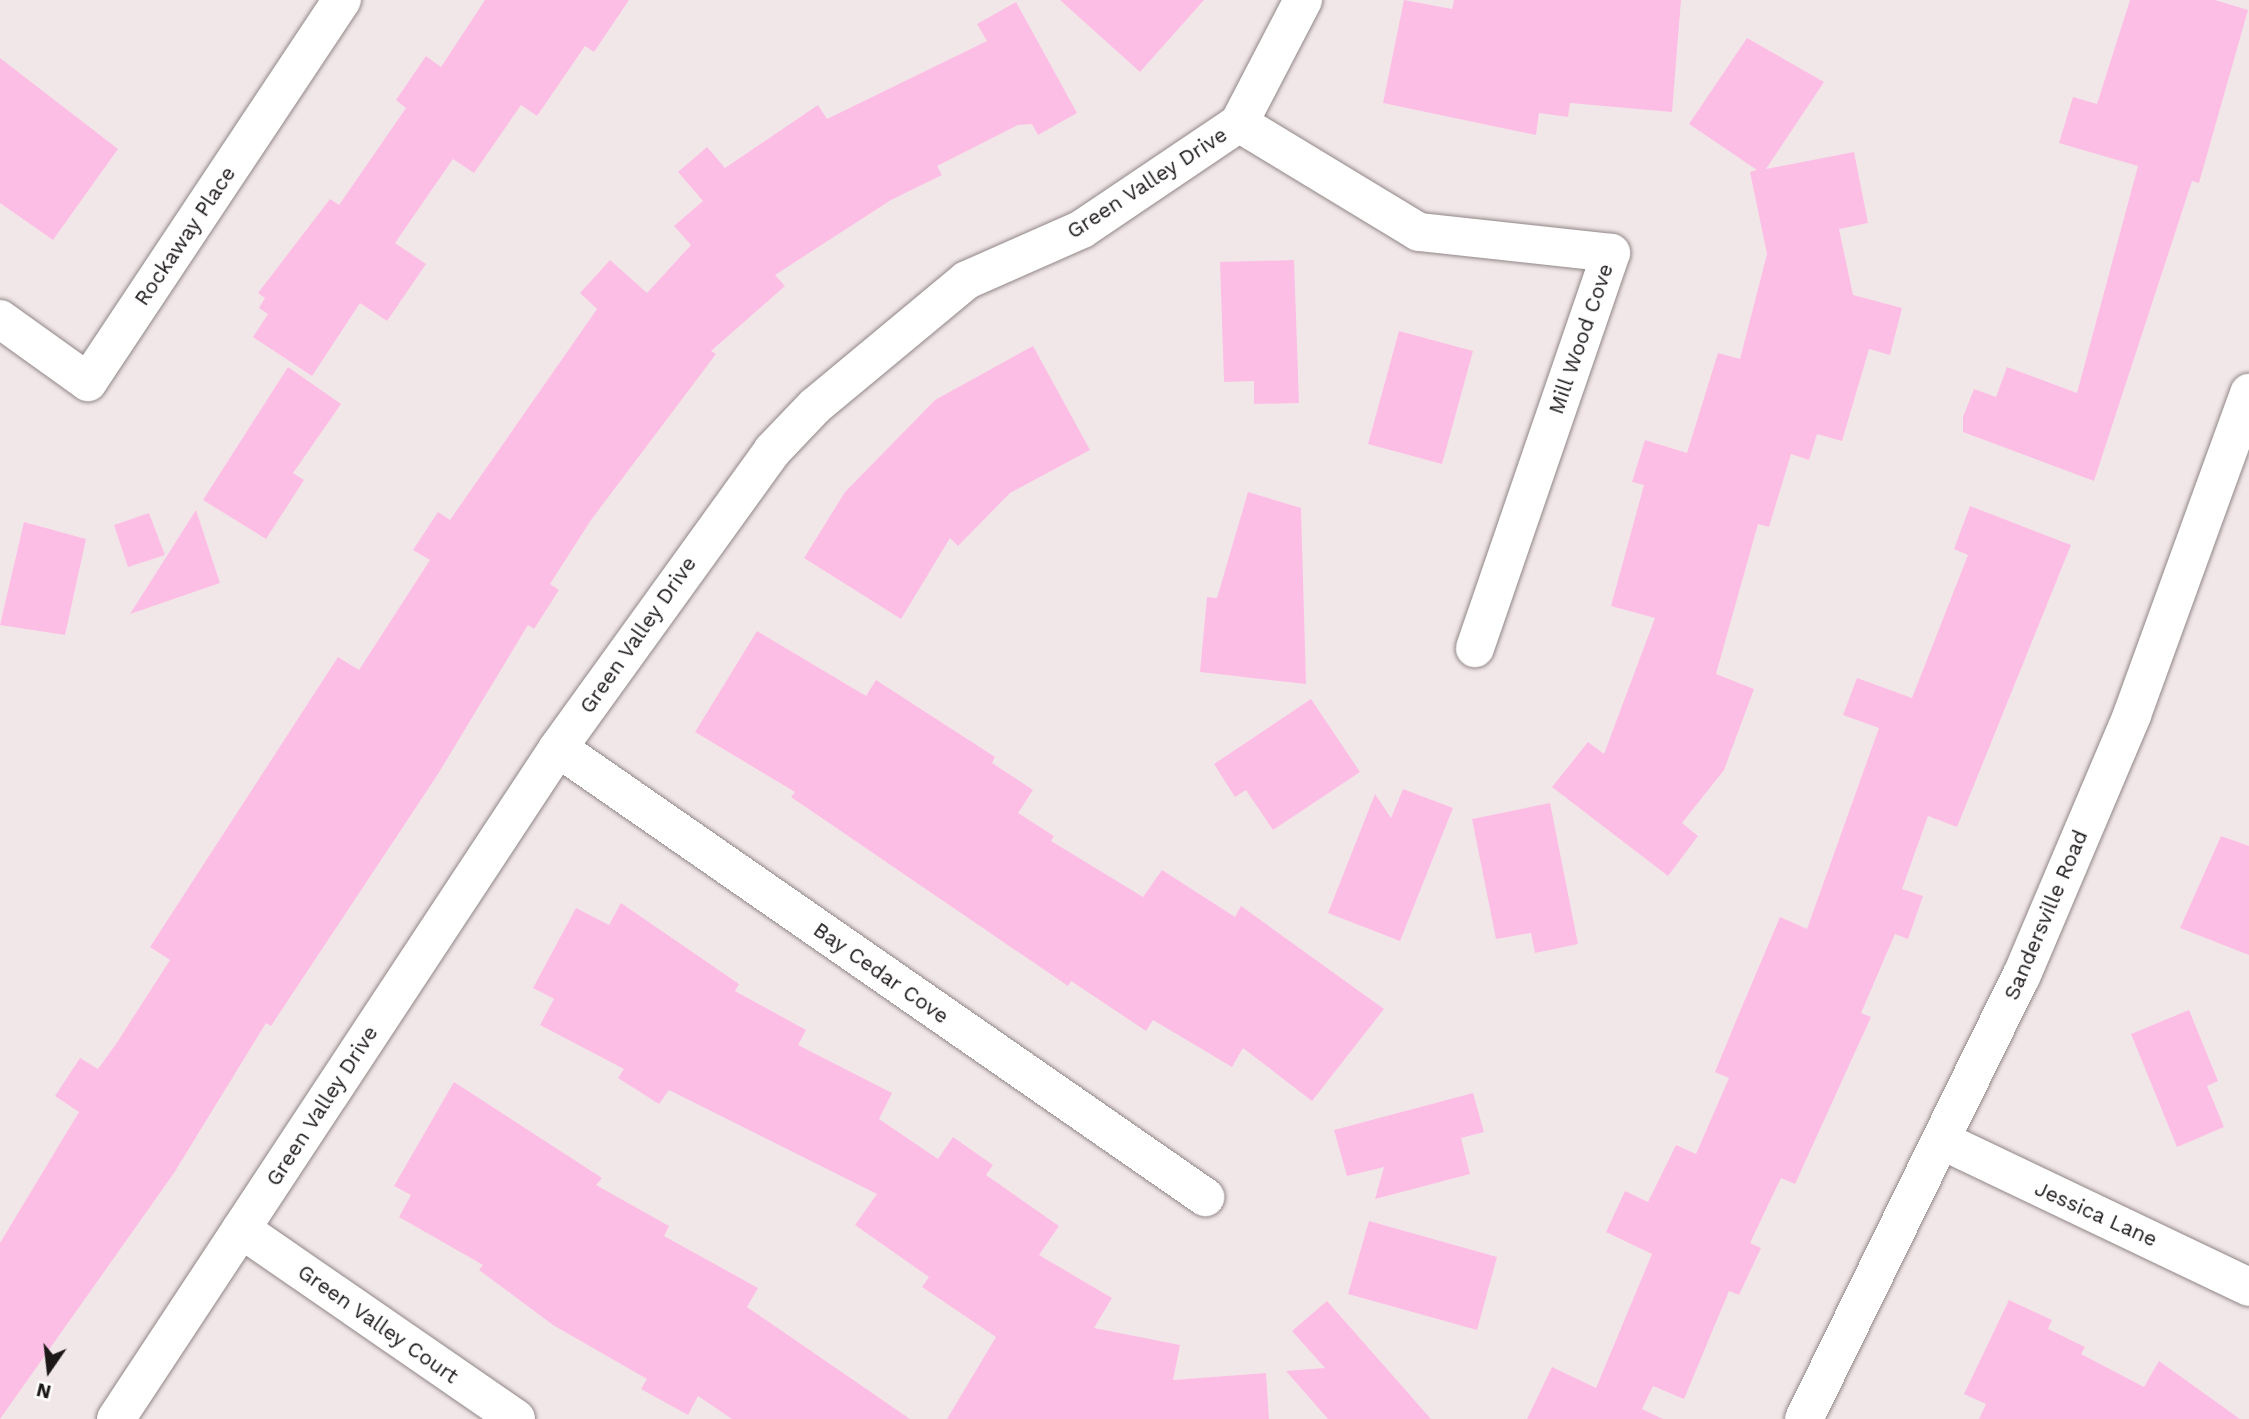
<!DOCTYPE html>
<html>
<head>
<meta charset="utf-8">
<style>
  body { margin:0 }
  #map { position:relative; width:2249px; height:1419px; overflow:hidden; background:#f2e7e8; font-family:"Work Sans",sans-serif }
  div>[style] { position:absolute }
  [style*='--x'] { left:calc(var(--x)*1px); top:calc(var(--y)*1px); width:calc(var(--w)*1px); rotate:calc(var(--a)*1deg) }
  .building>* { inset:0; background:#fdbee6 }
  .roads { filter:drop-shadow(0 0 2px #908687) drop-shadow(0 0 2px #908687) }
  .street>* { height:38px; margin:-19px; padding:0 19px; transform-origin:19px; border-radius:19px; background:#fff }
  .secondary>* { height:38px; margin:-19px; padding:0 19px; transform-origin:19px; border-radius:19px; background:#fff }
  span { translate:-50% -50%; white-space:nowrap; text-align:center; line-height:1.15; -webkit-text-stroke:6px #fff; paint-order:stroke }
  .street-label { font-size:21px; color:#1c1818 }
  .north { position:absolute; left:14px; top:1335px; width:70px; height:70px; -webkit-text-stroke:5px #fff; paint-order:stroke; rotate:194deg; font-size:19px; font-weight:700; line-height:28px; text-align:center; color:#1c1818 }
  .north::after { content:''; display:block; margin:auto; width:24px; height:32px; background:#1c1818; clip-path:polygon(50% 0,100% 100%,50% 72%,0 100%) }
</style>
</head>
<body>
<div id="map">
  <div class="building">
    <div style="clip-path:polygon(485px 0,629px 0,594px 52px,585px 46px,537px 116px,521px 105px,474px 173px,453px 159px,395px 243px,426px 264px,387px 321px,360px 303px,312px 376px,253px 337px,268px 314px,259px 308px,265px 298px,258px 293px,330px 199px,339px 205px,406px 108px,396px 100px,426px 56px,441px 67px)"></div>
    <div style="clip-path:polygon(1060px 0,1204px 0,1140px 72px)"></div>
    <div style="clip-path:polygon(1404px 0,1452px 9px,1454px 0,1681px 0,1672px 112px,1570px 103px,1568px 117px,1539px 113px,1536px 135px,1383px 103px)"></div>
    <div style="clip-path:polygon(2130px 0,2215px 0,2248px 10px,2199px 183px,2192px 181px,2094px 481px,1963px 432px,1963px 417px,1974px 389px,1996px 397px,2007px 367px,2077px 393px,2138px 166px,2059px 143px,2073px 97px,2097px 104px)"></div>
    <div style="clip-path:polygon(1016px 2px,1077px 113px,1038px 135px,1032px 124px,1018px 125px,937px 166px,942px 175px,891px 200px,775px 275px,785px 286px,711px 351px,716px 354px,591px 520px,550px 584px,559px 590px,534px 629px,528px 625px,438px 774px,271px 1026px,266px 1023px,174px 1173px,0 1419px,0 1243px,79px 1112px,55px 1096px,80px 1058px,98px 1069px,116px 1044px,170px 960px,150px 947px,338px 657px,359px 670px,430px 560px,413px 550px,438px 512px,450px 520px,597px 309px,580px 293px,610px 260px,647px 293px,691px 245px,674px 226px,703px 201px,678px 172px,707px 147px,725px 168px,818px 105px,827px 119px,987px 41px,977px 24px)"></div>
    <div style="clip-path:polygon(1747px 38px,1824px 82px,1766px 169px,1854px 152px,1868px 223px,1839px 229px,1853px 295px,1902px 308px,1890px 355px,1869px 349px,1842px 441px,1817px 434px,1809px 460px,1791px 454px,1769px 527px,1758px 524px,1716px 674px,1754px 689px,1724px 770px,1682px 823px,1698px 836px,1668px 876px,1552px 787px,1588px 742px,1604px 754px,1655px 618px,1611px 606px,1644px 485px,1632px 482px,1645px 440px,1687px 453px,1718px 353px,1740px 359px,1767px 254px,1750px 172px,1757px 170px,1689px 124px)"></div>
    <div style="clip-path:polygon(0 58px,118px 149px,53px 240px,0 203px)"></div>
    <div style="clip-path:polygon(1294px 260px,1299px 403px,1254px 404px,1254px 381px,1224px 382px,1220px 262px)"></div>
    <div style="clip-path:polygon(1399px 331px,1473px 351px,1442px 464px,1368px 444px)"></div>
    <div style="clip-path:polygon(1033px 346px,1090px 450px,1010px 493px,958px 546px,950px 538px,901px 619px,804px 558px,845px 492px,935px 400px)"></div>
    <div style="clip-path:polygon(288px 367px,341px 404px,293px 473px,304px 480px,266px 539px,203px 500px)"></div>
    <div style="clip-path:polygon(1248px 492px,1301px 508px,1306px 684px,1200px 672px,1207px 597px,1217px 598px)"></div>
    <div style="clip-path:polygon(1970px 506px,2071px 545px,1957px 827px,1928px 816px,1902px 889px,1923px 896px,1908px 939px,1895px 934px,1861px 1013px,1871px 1017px,1795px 1184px,1781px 1178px,1750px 1243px,1761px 1248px,1739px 1295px,1729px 1291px,1684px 1399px,1653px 1386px,1642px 1409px,1663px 1419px,1527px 1419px,1552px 1367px,1596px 1388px,1652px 1254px,1606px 1232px,1625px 1191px,1648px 1202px,1676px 1145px,1696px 1154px,1729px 1078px,1715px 1072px,1738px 1016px,1780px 917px,1807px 929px,1879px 728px,1843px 715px,1857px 678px,1912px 698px,1968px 555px,1954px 549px)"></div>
    <div style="clip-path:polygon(196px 510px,220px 583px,130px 614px)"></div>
    <div style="clip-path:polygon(149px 513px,165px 555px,128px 567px,114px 525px)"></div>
    <div style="clip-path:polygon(24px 522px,86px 539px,65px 635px,0 625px)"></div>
    <div style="clip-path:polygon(757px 631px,866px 696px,876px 680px,995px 757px,992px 763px,1033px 790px,1018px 813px,1054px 836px,1051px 841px,1143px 897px,1162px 870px,1235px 917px,1241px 906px,1384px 1009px,1312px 1101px,1243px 1048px,1232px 1067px,1153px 1020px,1146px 1031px,1071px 981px,1068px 986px,791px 797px,795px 792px,695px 732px)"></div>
    <div style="clip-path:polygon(1311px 699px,1360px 772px,1273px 830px,1246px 790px,1235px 797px,1214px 764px)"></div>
    <div style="clip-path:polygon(1403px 789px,1453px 808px,1400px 941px,1328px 913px,1375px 794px,1391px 818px)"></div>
    <div style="clip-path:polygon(1550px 803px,1578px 944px,1535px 953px,1531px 933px,1496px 939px,1472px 819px)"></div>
    <div style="clip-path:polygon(2221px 836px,2249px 846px,2249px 955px,2180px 928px)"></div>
    <div style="clip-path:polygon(621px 903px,739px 984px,735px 991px,806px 1030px,798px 1045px,892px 1093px,879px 1119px,938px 1159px,953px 1137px,993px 1165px,986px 1175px,1059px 1226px,1039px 1255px,1112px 1298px,1094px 1328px,1180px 1345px,1173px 1380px,1266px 1373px,1269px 1419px,947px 1419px,996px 1337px,922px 1287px,929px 1277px,855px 1225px,877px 1194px,669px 1090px,659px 1104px,618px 1078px,624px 1069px,540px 1025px,554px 999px,533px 988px,576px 908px,609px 925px)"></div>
    <div style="clip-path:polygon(2189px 1010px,2218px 1081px,2207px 1086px,2224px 1127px,2177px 1147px,2131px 1034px)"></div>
    <div style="clip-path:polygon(454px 1082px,602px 1178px,596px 1185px,669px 1226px,664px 1236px,758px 1288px,747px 1307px,910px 1419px,732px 1419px,698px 1396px,688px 1415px,641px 1389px,647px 1379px,553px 1325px,479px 1270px,483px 1265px,399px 1217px,411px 1195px,394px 1186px)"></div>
    <div style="clip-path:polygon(1473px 1093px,1484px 1132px,1461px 1138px,1470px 1174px,1375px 1199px,1384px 1167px,1347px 1176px,1334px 1130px)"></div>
    <div style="clip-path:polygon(1369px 1221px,1497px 1257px,1477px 1330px,1348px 1294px)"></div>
    <div style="clip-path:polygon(2009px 1300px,2052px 1320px,2048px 1329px,2085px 1347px,2081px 1354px,2144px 1387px,2159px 1361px,2240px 1419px,1979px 1419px,1986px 1404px,1964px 1394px)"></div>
    <div style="clip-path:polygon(1327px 1301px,1431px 1419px,1328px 1419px,1286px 1371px,1325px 1368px,1292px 1331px)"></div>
  </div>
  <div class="roads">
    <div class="street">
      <div style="--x:1239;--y:123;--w:210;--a:31.2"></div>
      <div style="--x:1419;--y:232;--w:193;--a:6.2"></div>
      <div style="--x:1611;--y:253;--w:418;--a:109"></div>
      <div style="--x:0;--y:319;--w:108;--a:35.6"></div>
      <div style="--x:88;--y:382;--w:459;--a:-56.4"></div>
      <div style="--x:558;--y:748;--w:788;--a:34.76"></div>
      <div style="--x:1943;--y:1141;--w:339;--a:25.5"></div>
      <div style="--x:241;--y:1229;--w:334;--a:34.6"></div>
      <div style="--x:116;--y:1419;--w:803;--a:-56.63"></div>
      <div style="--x:558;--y:748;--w:366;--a:-54.2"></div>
      <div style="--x:772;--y:451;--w:62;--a:-46.3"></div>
      <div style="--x:815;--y:406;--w:197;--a:-39.7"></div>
      <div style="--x:967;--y:280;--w:126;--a:-23.9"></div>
      <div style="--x:1082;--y:229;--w:189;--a:-34"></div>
      <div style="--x:1239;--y:123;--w:139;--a:-62.5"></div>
    </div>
    <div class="secondary">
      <div style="--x:1804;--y:1419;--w:492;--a:-63.9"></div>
      <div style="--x:2021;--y:977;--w:285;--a:-67"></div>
      <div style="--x:2132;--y:715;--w:343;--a:-70"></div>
    </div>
  </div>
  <div class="street-label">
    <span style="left:1147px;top:183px;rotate:-33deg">Green Valley Drive</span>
    <span style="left:185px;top:236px;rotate:-56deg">Rockaway Place</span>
    <span style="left:1581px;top:339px;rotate:-71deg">Mill Wood Cove</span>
    <span style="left:638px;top:635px;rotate:-55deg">Green Valley Drive</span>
    <span style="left:2046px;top:915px;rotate:-67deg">Sandersville Road</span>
    <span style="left:881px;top:973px;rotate:35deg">Bay Cedar Cove</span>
    <span style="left:322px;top:1106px;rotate:-57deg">Green Valley Drive</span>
    <span style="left:2096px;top:1214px;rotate:24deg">Jessica Lane</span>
    <span style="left:378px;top:1324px;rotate:35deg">Green Valley Court</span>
  </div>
  <div class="north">N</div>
</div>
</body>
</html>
